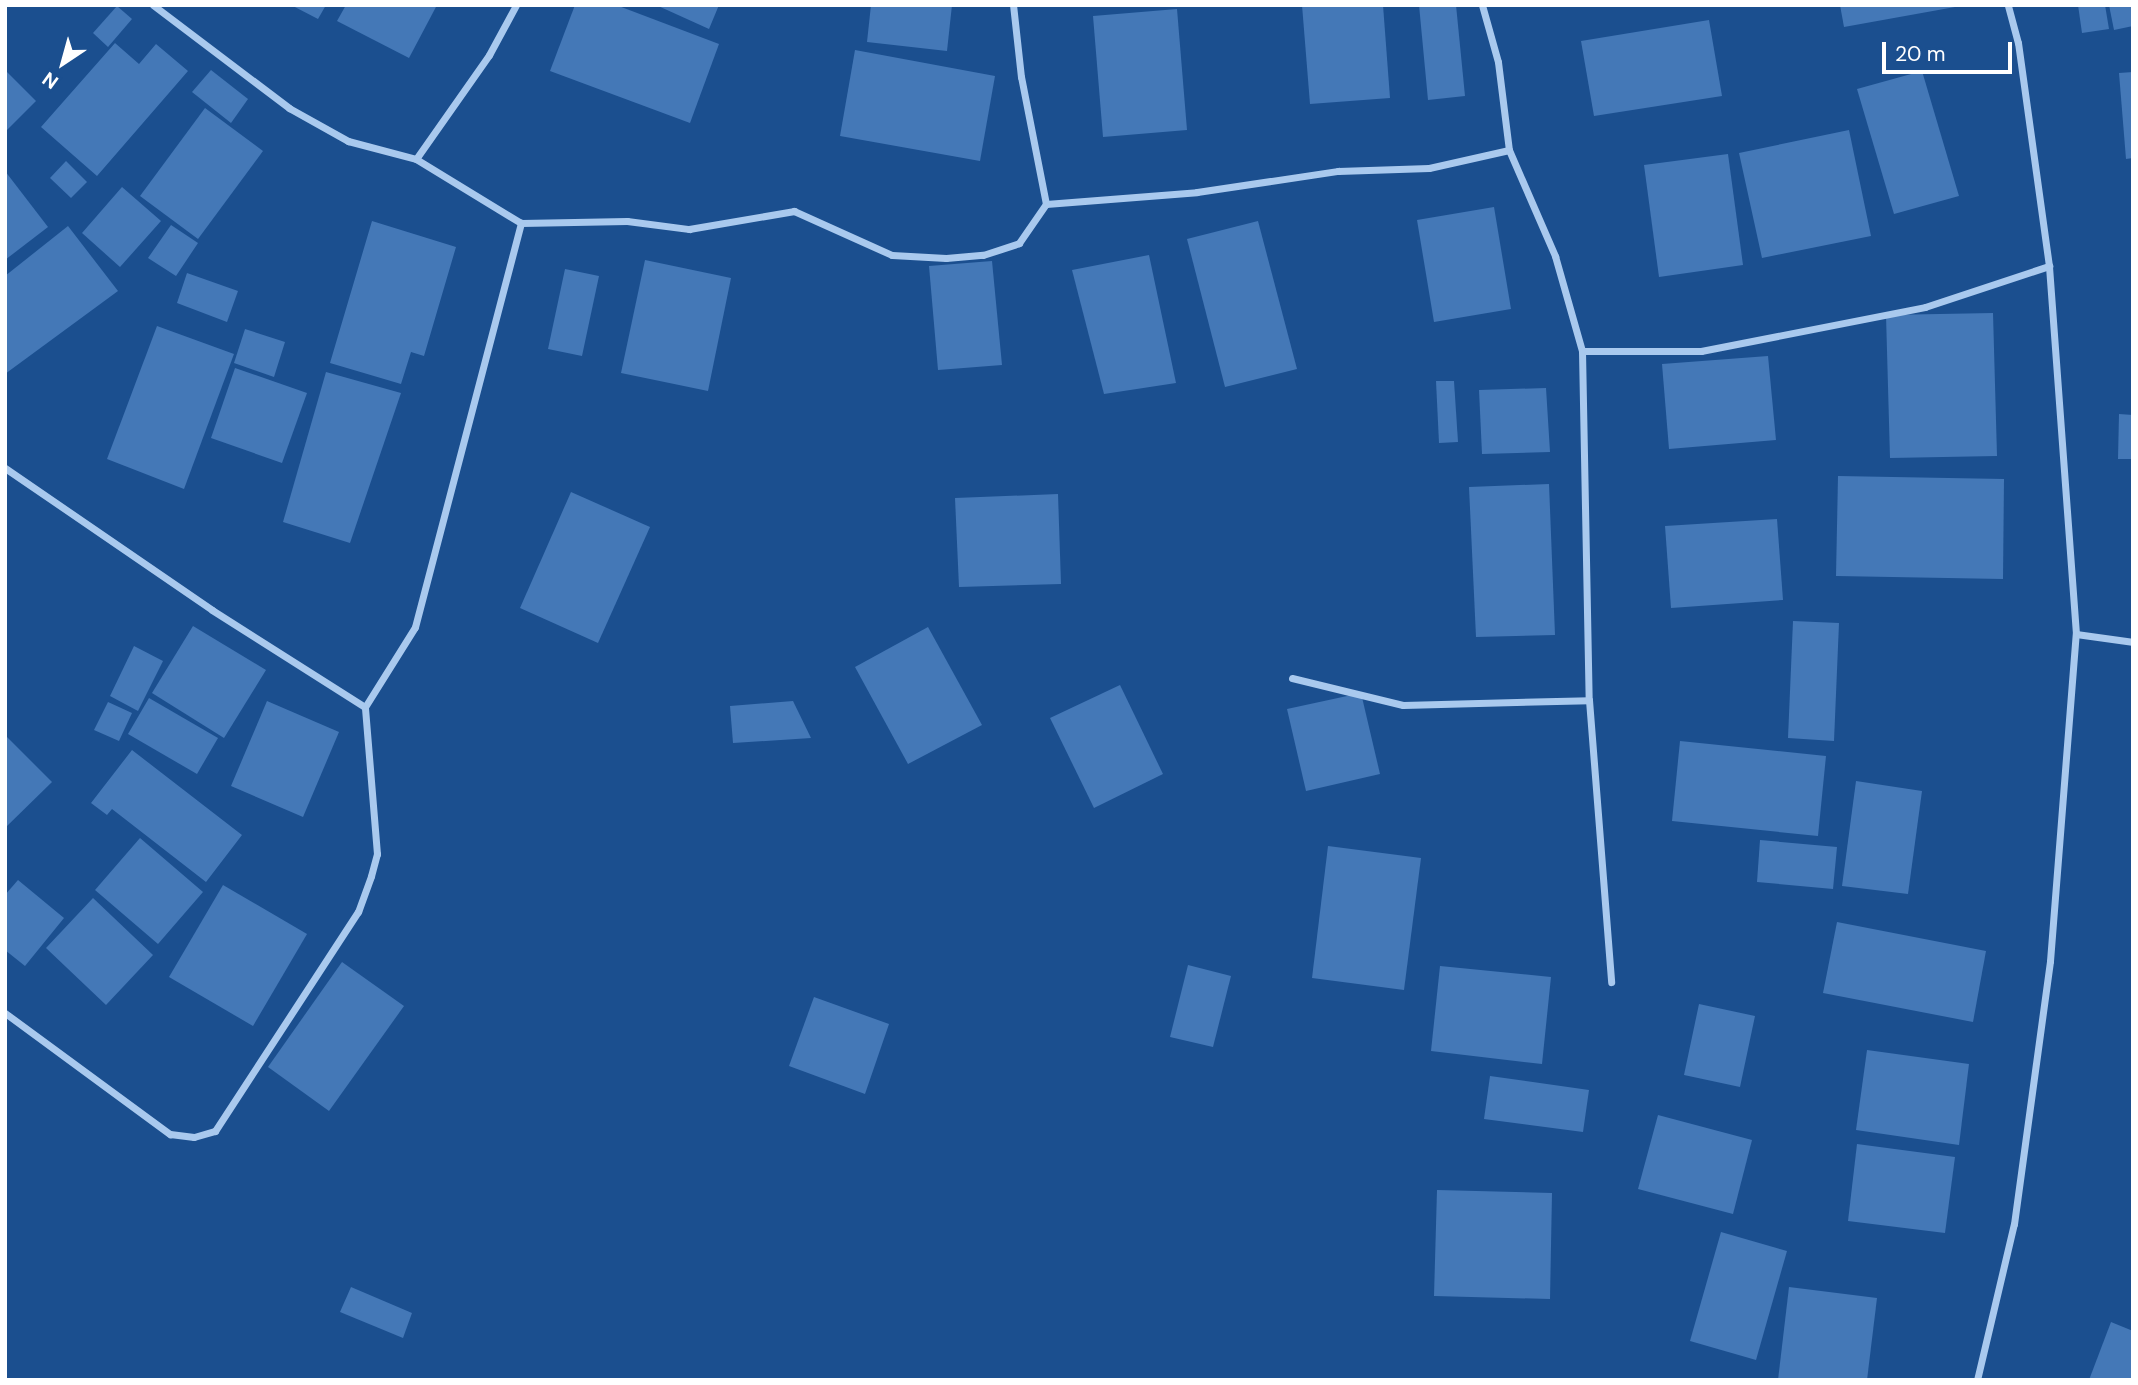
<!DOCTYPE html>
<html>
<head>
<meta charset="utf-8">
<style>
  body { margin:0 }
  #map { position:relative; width:2138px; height:1385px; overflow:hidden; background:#1b4f8f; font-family:"DM Sans",sans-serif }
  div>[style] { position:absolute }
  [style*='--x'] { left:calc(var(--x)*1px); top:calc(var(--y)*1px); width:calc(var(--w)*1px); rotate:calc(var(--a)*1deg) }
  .building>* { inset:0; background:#4478b7 }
  .street>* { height:7px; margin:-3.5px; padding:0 3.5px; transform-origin:3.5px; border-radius:3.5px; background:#a9c9ee }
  span { translate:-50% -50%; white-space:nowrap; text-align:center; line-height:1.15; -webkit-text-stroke:7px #1b4f8f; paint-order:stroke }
  .frame { position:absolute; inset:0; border:7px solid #fff; pointer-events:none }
  .north { position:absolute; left:28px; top:28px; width:70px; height:70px; -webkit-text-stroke:5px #1b4f8f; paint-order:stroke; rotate:216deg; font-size:19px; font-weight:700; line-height:28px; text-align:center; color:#fff }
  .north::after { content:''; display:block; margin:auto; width:24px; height:32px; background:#fff; clip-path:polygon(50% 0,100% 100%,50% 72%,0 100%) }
  .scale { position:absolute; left:1882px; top:42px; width:130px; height:32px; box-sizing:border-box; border:4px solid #fff; border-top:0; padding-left:9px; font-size:21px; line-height:24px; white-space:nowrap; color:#fff; -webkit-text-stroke:5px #1b4f8f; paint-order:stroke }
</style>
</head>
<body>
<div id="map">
  <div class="building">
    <div style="clip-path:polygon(291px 5px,326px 5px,318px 19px)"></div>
    <div style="clip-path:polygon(346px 5px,437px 5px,409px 58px,337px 21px)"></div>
    <div style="clip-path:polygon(575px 5px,616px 5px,719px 44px,690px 123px,550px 71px)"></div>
    <div style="clip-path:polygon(656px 5px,719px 5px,709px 29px)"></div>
    <div style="clip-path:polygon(871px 5px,952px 5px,947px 51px,867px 42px)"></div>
    <div style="clip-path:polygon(1302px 5px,1383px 5px,1390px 98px,1310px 104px)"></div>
    <div style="clip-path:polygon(1419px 5px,1456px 5px,1465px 96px,1428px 100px)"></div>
    <div style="clip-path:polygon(1840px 5px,1955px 5px,1955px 7px,1844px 27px)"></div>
    <div style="clip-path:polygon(2078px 5px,2105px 5px,2109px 29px,2082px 33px)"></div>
    <div style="clip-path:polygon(2109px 5px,2133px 5px,2133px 26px,2114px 30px)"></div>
    <div style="clip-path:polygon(117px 6px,132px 19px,108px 47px,93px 33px)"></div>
    <div style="clip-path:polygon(1177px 9px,1187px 130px,1103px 137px,1093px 16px)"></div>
    <div style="clip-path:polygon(1709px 20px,1722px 96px,1594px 116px,1581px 41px)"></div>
    <div style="clip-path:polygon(115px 43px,139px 64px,156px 44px,188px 71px,97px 176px,41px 127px)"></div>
    <div style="clip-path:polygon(855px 50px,995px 76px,980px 161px,840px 136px)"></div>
    <div style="clip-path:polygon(5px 70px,36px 101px,5px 132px)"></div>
    <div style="clip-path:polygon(211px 70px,248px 99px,231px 123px,192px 92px)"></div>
    <div style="clip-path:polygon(1922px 71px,1959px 196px,1894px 214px,1857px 89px)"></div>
    <div style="clip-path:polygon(2133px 72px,2133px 158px,2126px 159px,2119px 73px)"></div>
    <div style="clip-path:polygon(205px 108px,263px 151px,198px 239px,140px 196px)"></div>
    <div style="clip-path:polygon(1849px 130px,1871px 236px,1762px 258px,1739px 153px)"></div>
    <div style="clip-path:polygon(1728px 154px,1743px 265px,1659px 277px,1644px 165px)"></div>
    <div style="clip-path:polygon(66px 161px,87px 182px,71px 198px,50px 178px)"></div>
    <div style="clip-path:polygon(5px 171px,48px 227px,5px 260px)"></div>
    <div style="clip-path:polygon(122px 187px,161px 221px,120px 267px,82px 233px)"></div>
    <div style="clip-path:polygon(1494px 207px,1511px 309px,1434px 322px,1417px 220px)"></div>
    <div style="clip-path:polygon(372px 221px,456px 247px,424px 356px,411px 352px,401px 384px,330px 363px)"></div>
    <div style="clip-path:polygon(1258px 221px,1297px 369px,1225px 387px,1187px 239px)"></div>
    <div style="clip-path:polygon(171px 225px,198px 243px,176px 276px,148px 258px)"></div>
    <div style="clip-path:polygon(68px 226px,118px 291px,5px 374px,5px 276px)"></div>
    <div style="clip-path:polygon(1149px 255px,1176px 383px,1104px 394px,1072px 270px)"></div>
    <div style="clip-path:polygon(645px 260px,731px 278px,708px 391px,621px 373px)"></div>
    <div style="clip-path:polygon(992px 261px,1002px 365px,938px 370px,929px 266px)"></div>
    <div style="clip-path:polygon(565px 269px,599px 276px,582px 356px,548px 349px)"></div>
    <div style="clip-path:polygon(187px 273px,238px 291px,227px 322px,177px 303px)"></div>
    <div style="clip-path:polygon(1993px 313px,1997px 456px,1890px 458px,1886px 315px)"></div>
    <div style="clip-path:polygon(157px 326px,234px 354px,184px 489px,107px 459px)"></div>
    <div style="clip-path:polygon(245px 329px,285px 342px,274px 377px,234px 363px)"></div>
    <div style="clip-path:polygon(1768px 356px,1776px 440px,1669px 449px,1662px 364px)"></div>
    <div style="clip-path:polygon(235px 368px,307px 393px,282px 463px,211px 438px)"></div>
    <div style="clip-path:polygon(326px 372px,401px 393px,350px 543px,283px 522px)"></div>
    <div style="clip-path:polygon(1436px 381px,1454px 381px,1458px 442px,1439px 443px)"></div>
    <div style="clip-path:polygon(1546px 388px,1550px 452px,1482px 454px,1479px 390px)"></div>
    <div style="clip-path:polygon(2119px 414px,2133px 415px,2133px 459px,2118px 459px)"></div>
    <div style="clip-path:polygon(1838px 476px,2004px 479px,2003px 579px,1836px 576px)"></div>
    <div style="clip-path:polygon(1549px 484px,1555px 635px,1476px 637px,1469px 487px)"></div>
    <div style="clip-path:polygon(571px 492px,650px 527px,598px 643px,520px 608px)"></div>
    <div style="clip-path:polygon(1058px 494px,1061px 584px,959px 587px,955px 498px)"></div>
    <div style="clip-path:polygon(1777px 519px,1783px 600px,1671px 608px,1665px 526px)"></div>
    <div style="clip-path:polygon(1793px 621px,1839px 623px,1834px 741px,1788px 738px)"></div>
    <div style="clip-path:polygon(193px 626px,266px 670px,224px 738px,152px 693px)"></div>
    <div style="clip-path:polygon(928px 627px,982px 725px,908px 764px,855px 667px)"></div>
    <div style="clip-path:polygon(134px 646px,163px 661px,138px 711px,110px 696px)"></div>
    <div style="clip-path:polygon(1120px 685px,1163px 774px,1094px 808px,1050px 718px)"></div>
    <div style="clip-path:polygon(1361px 693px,1380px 774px,1306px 791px,1287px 709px)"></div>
    <div style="clip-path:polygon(149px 698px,218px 738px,197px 774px,128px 734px)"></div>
    <div style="clip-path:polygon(267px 701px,339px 732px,303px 817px,231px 786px)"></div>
    <div style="clip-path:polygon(793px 701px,811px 738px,733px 743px,730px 706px)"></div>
    <div style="clip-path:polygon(108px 702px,132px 713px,119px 741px,94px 730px)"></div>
    <div style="clip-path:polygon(5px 735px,52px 782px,5px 828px)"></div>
    <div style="clip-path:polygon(1680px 741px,1826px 756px,1818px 836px,1672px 821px)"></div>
    <div style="clip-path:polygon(132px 750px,242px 835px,206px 882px,112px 809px,107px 815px,91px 803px)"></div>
    <div style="clip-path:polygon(1856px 781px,1922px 791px,1908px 894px,1842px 886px)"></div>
    <div style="clip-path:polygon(140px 838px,203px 892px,158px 944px,95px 890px)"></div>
    <div style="clip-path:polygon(1760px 840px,1837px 847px,1833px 889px,1757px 882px)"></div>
    <div style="clip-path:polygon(1328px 846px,1421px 858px,1404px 990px,1312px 978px)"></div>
    <div style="clip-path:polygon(18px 880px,64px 918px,25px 966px,5px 950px,5px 895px)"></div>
    <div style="clip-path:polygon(223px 885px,307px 934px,253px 1026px,169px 977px)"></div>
    <div style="clip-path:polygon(93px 898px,153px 955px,106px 1005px,46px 948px)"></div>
    <div style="clip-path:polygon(1837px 922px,1986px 951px,1973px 1022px,1823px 993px)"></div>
    <div style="clip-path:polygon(342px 962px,404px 1006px,329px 1111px,268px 1067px)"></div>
    <div style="clip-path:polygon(1188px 965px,1231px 976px,1213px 1047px,1170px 1037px)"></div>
    <div style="clip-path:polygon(1440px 966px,1551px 977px,1542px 1064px,1431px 1051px)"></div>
    <div style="clip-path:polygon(814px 997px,889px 1024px,865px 1094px,789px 1066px)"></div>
    <div style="clip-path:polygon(1699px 1004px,1755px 1016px,1740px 1087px,1684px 1075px)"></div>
    <div style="clip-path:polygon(1867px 1050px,1969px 1064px,1959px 1145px,1856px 1130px)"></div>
    <div style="clip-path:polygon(1490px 1076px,1589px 1090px,1583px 1132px,1484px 1119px)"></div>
    <div style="clip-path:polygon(1658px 1115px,1752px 1140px,1733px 1214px,1638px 1189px)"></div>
    <div style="clip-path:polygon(1857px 1144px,1955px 1157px,1945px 1233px,1848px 1221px)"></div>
    <div style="clip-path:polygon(1437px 1190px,1552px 1193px,1550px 1299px,1434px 1296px)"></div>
    <div style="clip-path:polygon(1721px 1232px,1787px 1251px,1756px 1360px,1690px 1341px)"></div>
    <div style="clip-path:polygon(351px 1287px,412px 1313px,403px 1338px,340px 1312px)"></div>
    <div style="clip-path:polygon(1789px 1287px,1877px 1298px,1867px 1380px,1778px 1380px)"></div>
    <div style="clip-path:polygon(2111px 1322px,2133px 1331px,2133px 1380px,2089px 1380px)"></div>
  </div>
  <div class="street">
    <div style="--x:153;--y:5;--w:171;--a:37.1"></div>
    <div style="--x:289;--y:108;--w:68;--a:29.2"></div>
    <div style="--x:348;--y:141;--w:70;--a:14.8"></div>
    <div style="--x:416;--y:159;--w:123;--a:31.4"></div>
    <div style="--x:521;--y:223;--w:106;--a:-1.1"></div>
    <div style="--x:627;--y:221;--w:63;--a:7.4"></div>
    <div style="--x:689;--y:229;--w:107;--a:-9.7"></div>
    <div style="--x:794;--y:211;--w:107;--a:24.2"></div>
    <div style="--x:892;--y:255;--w:54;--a:3.2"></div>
    <div style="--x:946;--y:258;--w:37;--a:-5"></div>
    <div style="--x:983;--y:255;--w:38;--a:-18"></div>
    <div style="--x:1019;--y:243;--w:47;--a:-55.3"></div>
    <div style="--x:1046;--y:204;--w:129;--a:-101.1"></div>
    <div style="--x:1021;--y:77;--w:72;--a:-96.3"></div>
    <div style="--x:1482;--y:5;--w:59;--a:74.3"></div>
    <div style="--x:1498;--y:62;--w:89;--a:82.9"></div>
    <div style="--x:1509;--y:150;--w:116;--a:66.5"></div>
    <div style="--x:1555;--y:256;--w:99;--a:74.1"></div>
    <div style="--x:1582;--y:351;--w:349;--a:88.9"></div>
    <div style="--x:1589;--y:700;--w:283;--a:85.5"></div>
    <div style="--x:416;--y:159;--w:127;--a:-54.9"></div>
    <div style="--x:489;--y:55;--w:57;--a:-61.6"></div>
    <div style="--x:1046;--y:204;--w:151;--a:-4.5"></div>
    <div style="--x:1197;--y:192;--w:143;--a:-8.5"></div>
    <div style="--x:1338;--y:171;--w:91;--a:-1.9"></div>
    <div style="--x:1429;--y:168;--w:82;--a:-12.7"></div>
    <div style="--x:1582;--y:351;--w:119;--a:0"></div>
    <div style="--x:1701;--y:351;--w:228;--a:-11.1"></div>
    <div style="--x:1925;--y:307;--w:131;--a:-18.3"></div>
    <div style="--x:5;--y:468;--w:251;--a:34.4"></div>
    <div style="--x:212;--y:610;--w:181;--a:32.4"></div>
    <div style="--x:2076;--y:634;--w:58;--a:8"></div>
    <div style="--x:1292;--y:678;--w:114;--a:13.7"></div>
    <div style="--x:1403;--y:705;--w:186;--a:-1.5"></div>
    <div style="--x:5;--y:1013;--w:205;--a:36.3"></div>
    <div style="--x:170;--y:1134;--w:24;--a:7"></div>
    <div style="--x:194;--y:1137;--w:22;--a:-16"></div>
    <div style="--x:215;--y:1131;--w:262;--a:-56.9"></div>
    <div style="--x:358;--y:912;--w:38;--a:-70"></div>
    <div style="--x:371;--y:876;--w:23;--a:-75"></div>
    <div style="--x:377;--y:854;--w:147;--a:-94.7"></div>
    <div style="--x:365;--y:707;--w:94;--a:-58"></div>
    <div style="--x:415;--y:627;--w:418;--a:-75.3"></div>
    <div style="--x:1977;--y:1380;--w:160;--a:-76.7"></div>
    <div style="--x:2014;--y:1224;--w:265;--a:-82.2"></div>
    <div style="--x:2050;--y:961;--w:328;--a:-85.5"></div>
    <div style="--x:2076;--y:634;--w:369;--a:-94.2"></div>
    <div style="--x:2049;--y:266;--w:225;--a:-97.9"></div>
    <div style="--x:2018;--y:43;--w:39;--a:-105"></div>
  </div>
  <div class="frame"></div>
  <div class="north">N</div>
  <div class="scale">20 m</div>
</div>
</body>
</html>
